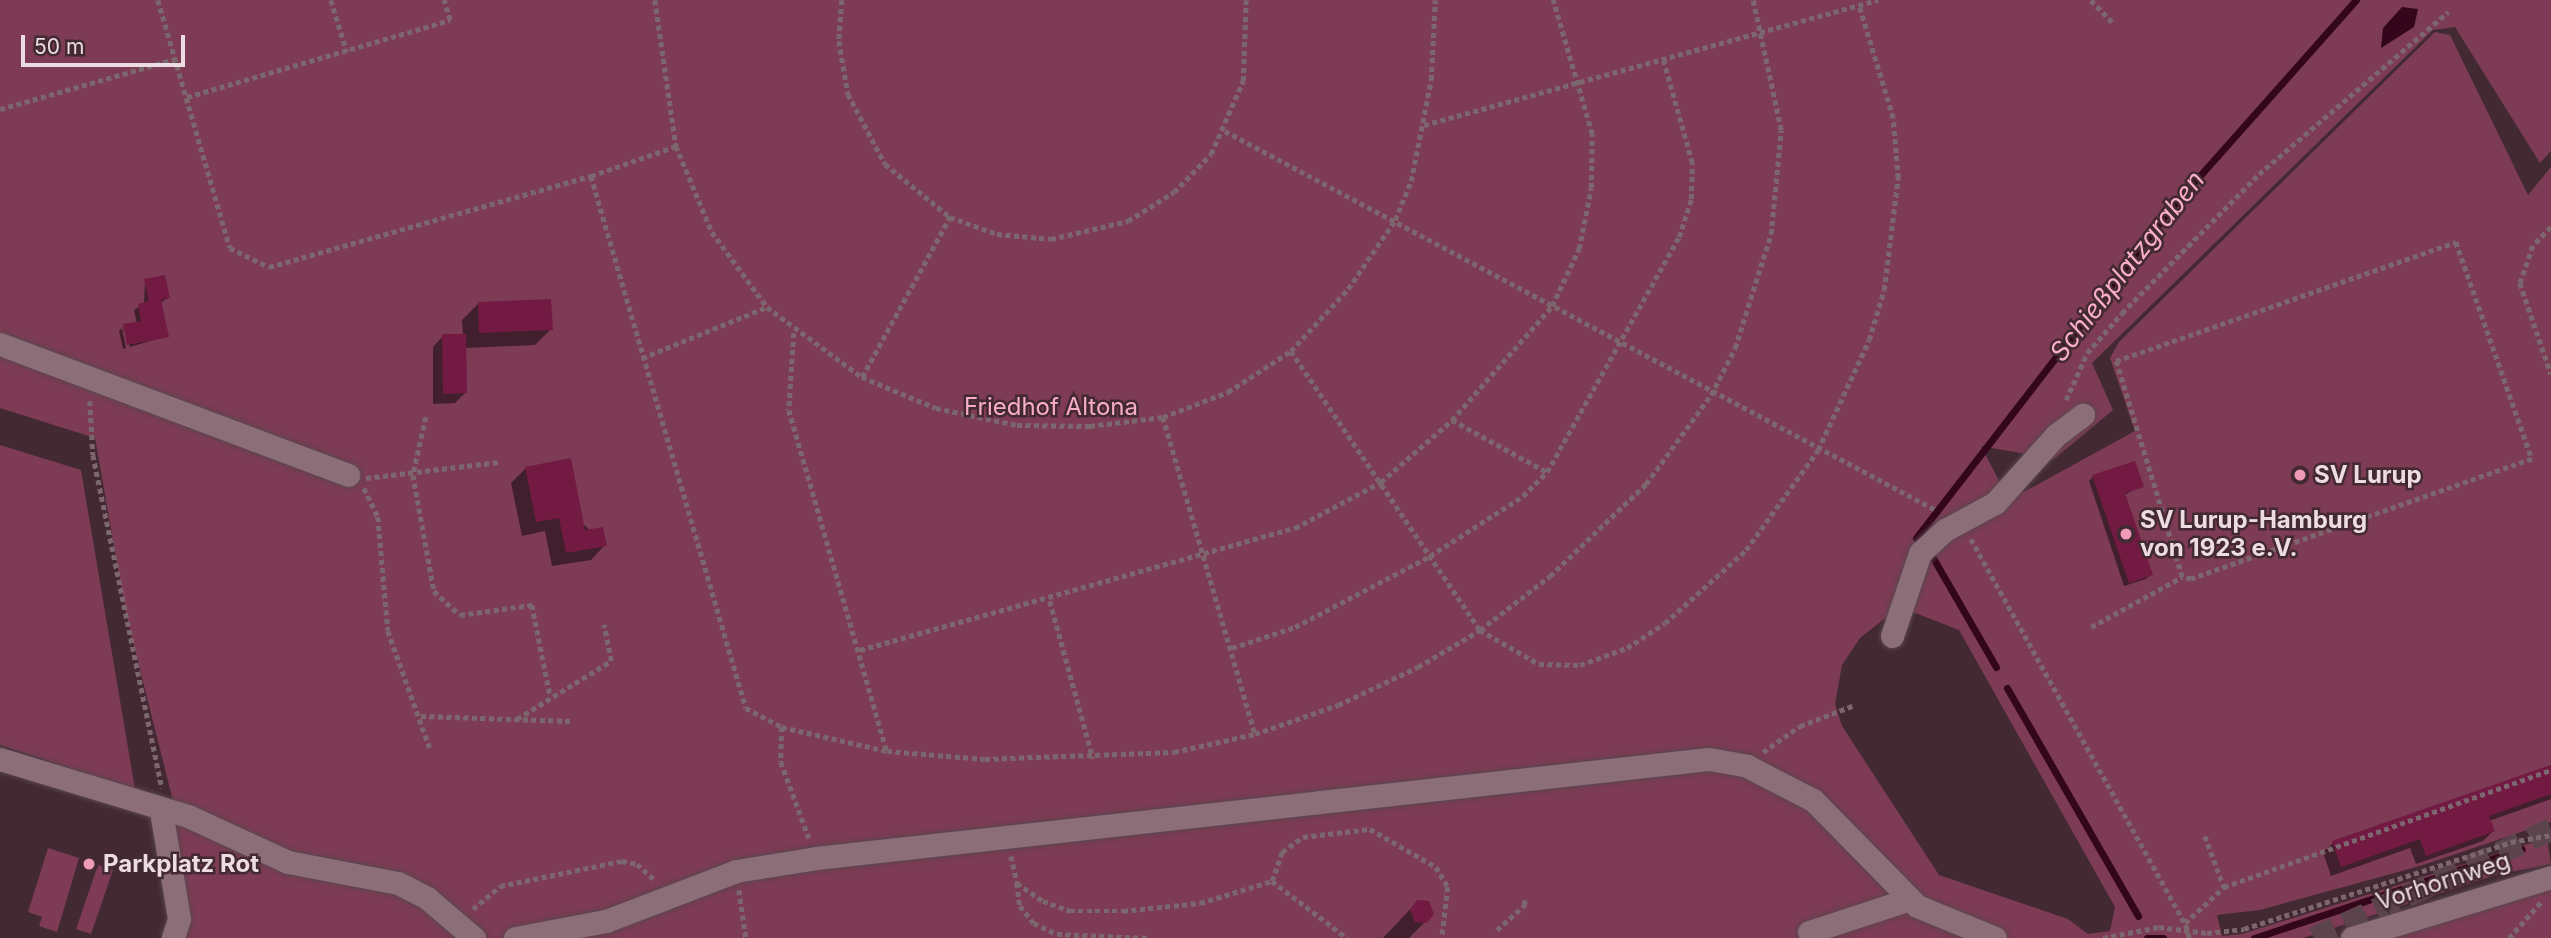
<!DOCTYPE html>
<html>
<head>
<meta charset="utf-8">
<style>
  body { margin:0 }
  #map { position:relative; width:2551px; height:938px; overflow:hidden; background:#422932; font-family:Inter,sans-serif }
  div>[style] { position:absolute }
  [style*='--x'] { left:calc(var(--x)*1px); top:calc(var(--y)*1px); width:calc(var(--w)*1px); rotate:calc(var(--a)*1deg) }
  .green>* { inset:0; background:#7d3b55 }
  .water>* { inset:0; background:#34061b }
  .shadow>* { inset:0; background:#0007 }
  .stream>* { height:7px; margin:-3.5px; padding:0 3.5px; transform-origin:3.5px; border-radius:3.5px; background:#34061b }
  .building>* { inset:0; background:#731a43 }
  .minor-tunnel>* { height:23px; margin-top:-11.5px; transform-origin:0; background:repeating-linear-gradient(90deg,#5c444c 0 23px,transparent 0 34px) }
  .path>* { height:4.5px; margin-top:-2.25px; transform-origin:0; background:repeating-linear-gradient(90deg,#7d676e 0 5px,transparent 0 8.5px) }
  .roads { filter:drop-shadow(0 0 2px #5a464d) drop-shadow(0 0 2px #5a464d) }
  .minor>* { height:23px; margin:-11.5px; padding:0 11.5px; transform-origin:11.5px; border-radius:11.5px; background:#8c6e78 }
  .dots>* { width:19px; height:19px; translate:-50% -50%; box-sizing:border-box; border:4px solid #422932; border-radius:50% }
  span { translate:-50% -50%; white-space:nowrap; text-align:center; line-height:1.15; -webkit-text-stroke:5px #422932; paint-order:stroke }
  .park-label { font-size:24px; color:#f8acc7 }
  .poi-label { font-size:24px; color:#eddce1; font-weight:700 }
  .left { translate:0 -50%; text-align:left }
  .street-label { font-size:24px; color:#eddce1 }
  .water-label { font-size:26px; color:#faaec8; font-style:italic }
  .scale { position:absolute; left:21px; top:35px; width:164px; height:32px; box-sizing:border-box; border:4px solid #eddce1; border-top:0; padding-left:9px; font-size:21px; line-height:24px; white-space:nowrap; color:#eddce1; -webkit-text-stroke:5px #422932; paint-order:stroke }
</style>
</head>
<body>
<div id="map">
  <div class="green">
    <div style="clip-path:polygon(evenodd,0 0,2551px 0,2551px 151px,2540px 163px,2455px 27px,2433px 30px,2092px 363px,2113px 410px,2054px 459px,1981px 446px,2009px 500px,2135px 431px,2110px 358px,2119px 342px,2435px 32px,2450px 35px,2528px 195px,2551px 167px,2551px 822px,2420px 866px,2260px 910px,2217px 915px,2222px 936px,2242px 934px,2547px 838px,2551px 864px,2496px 875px,2303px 938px,185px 938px,172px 797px,126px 614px,95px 438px,0 408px,0 0,1913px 612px,1959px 630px,2115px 907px,2110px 931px,2088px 934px,2068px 919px,1939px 875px,1842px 726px,1835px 704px,1842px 665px,1860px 638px,1884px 619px,1913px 612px)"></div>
    <div style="clip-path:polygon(0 445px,81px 470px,135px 789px,0 745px)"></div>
    <div style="clip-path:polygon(48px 848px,79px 858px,57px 932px,39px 926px,42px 917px,28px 912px)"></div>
    <div style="clip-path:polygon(98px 865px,113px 870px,91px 934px,76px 929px)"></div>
    <div style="clip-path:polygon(2551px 880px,2551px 938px,2367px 938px)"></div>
  </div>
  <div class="water">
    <div style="clip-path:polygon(2402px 7px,2418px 9px,2414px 27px,2381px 48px,2383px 28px)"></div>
  </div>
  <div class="shadow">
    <div style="clip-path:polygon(145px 281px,168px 298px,160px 303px,167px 336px,130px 347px,123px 327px,137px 324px,134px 310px,144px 304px)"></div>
    <div style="clip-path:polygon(478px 304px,551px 329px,535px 345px,465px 348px,465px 393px,455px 403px,433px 404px,433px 347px,443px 336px,463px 336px,462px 320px)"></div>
    <div style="clip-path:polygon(122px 328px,126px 348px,123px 349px,119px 331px)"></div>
    <div style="clip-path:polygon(526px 468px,605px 545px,591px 560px,552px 566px,545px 531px,522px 536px,511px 483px)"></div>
    <div style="clip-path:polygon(2093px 477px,2142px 486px,2124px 495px,2151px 574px,2146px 579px,2124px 586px,2089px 481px)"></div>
    <div style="clip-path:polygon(2551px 767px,2551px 799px,2489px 821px,2493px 831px,2483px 841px,2416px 864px,2410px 848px,2331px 876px,2323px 852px,2333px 843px)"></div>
    <div style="clip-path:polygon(1417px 902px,1425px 922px,1409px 938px,1383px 938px)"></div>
  </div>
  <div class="stream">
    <div style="--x:1922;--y:544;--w:8;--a:-135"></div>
    <div style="--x:1916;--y:538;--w:418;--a:-52.3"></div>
    <div style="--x:2172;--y:207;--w:277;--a:-48.4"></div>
    <div style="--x:1929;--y:551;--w:134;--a:60"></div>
    <div style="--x:2007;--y:688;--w:263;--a:60.1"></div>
    <div style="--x:2147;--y:938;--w:16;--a:0"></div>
    <div style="--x:2254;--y:938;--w:282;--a:-18.4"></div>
  </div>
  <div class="building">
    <div style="clip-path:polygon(165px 275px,170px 298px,161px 300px,169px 337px,127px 345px,123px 324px,141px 321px,138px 304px,149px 301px,144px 279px)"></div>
    <div style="clip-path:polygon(551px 299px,553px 330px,479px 333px,478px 302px)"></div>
    <div style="clip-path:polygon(442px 334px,466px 334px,467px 393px,443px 394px)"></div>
    <div style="clip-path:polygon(571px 458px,585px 530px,603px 527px,607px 546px,566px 553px,559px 518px,536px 522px,525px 467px)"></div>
    <div style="clip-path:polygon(2135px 461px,2144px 487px,2125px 493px,2153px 575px,2129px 583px,2092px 475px)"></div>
    <div style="clip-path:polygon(2551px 765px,2551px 794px,2489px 816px,2495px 831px,2426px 856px,2420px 839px,2341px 867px,2332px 841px)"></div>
    <div style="clip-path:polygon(1417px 900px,1429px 901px,1434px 914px,1427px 923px,1415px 922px,1410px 910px)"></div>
  </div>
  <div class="minor-tunnel">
    <div style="--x:2314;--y:938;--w:261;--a:-24.7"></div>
  </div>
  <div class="path">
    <div style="--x:158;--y:0;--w:258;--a:73.8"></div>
    <div style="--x:230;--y:248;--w:43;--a:26"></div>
    <div style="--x:269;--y:267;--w:335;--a:-15.8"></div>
    <div style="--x:591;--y:176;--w:90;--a:-19.4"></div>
    <div style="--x:331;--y:0;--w:54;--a:72.9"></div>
    <div style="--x:655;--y:0;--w:148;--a:81.8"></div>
    <div style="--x:676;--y:146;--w:93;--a:67.3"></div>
    <div style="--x:712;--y:232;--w:93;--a:53.7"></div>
    <div style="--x:767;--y:307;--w:118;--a:36.4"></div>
    <div style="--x:862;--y:377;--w:80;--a:22.7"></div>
    <div style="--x:936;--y:408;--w:83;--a:11.9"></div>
    <div style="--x:1017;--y:425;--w:73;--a:0.8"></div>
    <div style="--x:1090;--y:426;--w:74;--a:-7"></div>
    <div style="--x:1163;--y:417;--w:70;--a:-21"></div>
    <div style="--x:1228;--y:392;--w:75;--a:-33.1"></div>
    <div style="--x:1291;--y:351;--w:84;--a:-47.4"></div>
    <div style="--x:1348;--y:289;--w:83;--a:-55.7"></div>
    <div style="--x:1395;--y:220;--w:42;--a:-67.7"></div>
    <div style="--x:1411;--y:181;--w:103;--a:-78.8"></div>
    <div style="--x:1431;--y:80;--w:80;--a:-87.1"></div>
    <div style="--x:842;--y:0;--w:41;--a:94.2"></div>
    <div style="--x:839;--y:41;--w:54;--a:80.4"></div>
    <div style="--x:848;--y:94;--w:79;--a:62.1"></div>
    <div style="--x:885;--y:164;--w:84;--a:39.2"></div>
    <div style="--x:950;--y:217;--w:50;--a:19.9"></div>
    <div style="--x:997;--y:234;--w:54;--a:5.3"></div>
    <div style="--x:1051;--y:239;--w:79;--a:-13.2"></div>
    <div style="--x:1128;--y:221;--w:54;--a:-32.2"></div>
    <div style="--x:1174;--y:192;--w:53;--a:-45.8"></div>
    <div style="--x:1211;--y:154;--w:80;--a:-66.3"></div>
    <div style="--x:1243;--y:81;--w:81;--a:-87.9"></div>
    <div style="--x:2091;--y:0;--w:32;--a:46"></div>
    <div style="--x:187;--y:97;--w:274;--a:-16.3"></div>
    <div style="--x:450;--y:20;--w:21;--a:-107"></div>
    <div style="--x:0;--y:109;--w:182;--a:-15.9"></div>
    <div style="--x:1424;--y:125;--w:471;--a:-15.4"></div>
    <div style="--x:1225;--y:131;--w:806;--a:28.06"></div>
    <div style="--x:591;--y:176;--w:554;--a:73.76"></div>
    <div style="--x:746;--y:708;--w:41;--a:27.8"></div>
    <div style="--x:782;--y:727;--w:108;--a:12.9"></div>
    <div style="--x:887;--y:751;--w:98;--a:4.7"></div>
    <div style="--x:985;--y:759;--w:189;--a:-2.1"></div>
    <div style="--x:1174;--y:752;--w:83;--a:-12.5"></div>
    <div style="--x:1255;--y:734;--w:88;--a:-19.3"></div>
    <div style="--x:1338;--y:705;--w:89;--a:-25.4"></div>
    <div style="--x:1418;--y:667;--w:72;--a:-30.8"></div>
    <div style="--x:1480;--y:630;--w:88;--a:-37.6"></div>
    <div style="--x:1550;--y:576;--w:133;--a:-43.8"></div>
    <div style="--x:1646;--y:484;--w:110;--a:-53.9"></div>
    <div style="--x:1711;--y:395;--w:53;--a:-62.9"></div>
    <div style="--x:1735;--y:348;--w:120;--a:-72.5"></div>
    <div style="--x:1771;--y:234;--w:104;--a:-84.5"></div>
    <div style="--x:1781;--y:130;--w:133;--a:-102.2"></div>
    <div style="--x:2551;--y:227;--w:26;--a:133"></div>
    <div style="--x:2533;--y:246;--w:39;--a:109"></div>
    <div style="--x:2520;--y:283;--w:96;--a:71.2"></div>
    <div style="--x:794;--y:333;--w:77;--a:93.7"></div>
    <div style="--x:789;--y:410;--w:355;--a:74"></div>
    <div style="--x:1291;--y:351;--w:337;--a:55.9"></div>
    <div style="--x:1480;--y:630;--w:68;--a:30"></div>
    <div style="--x:1539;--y:664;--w:41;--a:1.4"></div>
    <div style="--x:1580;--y:665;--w:50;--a:-19.9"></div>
    <div style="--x:1627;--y:648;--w:45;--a:-33.3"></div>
    <div style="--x:1665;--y:623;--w:109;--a:-42"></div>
    <div style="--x:1746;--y:550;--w:123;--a:-54.2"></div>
    <div style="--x:1818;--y:450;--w:121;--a:-65.1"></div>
    <div style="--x:1869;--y:340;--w:52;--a:-73.3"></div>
    <div style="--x:1884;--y:290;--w:113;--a:-82.9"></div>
    <div style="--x:1898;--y:178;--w:60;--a:-94.8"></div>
    <div style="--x:1893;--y:118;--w:117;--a:-106.9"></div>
    <div style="--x:642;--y:358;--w:135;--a:-22.2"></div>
    <div style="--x:862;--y:377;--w:183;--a:-61.2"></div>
    <div style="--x:2066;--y:400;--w:51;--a:-65.9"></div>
    <div style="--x:2087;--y:353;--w:53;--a:-48.8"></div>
    <div style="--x:2122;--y:313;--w:195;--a:-45.4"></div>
    <div style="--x:2259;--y:174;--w:249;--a:-40.6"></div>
    <div style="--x:90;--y:401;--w:54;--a:86.8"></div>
    <div style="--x:93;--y:455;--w:340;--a:78.3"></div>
    <div style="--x:426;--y:417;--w:59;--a:102.6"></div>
    <div style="--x:413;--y:475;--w:118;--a:79.7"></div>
    <div style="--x:434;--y:591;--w:35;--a:43"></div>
    <div style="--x:460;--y:615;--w:73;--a:-7.9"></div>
    <div style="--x:532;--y:605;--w:92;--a:78.7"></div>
    <div style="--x:1163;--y:417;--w:330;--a:73.8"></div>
    <div style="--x:1452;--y:420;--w:108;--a:28.7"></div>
    <div style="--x:366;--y:478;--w:133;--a:-6.9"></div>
    <div style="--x:364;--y:488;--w:32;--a:64"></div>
    <div style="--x:378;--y:517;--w:114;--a:85"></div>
    <div style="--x:388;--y:631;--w:124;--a:70.3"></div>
    <div style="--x:1971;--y:539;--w:440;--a:60.9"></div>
    <div style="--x:1050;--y:601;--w:163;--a:74.7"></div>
    <div style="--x:2091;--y:627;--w:104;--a:-28.8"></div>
    <div style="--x:2182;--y:577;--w:226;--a:-107"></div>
    <div style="--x:2116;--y:361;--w:360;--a:-19.3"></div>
    <div style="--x:2456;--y:242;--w:230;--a:70.7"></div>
    <div style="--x:2532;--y:459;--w:361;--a:160.6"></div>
    <div style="--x:2191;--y:579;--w:9;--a:-167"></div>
    <div style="--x:1232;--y:648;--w:66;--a:-18.4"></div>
    <div style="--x:1295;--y:627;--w:153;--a:-27.7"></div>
    <div style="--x:1430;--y:556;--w:111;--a:-32.8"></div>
    <div style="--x:1523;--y:496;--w:34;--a:-45"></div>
    <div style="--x:1547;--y:472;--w:270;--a:-60.7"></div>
    <div style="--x:1679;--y:237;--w:40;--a:-72"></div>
    <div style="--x:1691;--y:199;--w:36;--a:-88"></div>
    <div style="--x:1692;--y:163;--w:108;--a:-105.6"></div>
    <div style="--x:860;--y:650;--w:452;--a:-15.7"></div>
    <div style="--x:1295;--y:528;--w:98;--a:-28.1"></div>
    <div style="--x:1381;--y:482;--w:94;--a:-41.1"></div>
    <div style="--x:1452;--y:420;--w:152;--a:-48.7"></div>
    <div style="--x:1552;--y:306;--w:63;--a:-64.7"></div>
    <div style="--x:1579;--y:249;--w:62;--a:-78.9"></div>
    <div style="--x:1591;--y:188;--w:54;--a:-88.9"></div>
    <div style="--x:1592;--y:134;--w:140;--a:-106.2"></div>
    <div style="--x:421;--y:716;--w:152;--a:1.9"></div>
    <div style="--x:517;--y:719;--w:110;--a:-31.7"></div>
    <div style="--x:611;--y:661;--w:37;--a:-101"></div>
    <div style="--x:782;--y:727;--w:35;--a:92"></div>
    <div style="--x:781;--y:762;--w:81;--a:69.8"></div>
    <div style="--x:1763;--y:752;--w:45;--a:-35.1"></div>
    <div style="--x:1800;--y:726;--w:59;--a:-20.9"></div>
    <div style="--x:2205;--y:836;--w:54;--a:69.6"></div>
    <div style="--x:1011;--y:856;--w:28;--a:77"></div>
    <div style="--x:1017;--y:883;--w:32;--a:35"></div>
    <div style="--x:1043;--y:901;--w:29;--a:20"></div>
    <div style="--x:1070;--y:911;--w:53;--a:0"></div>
    <div style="--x:1123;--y:911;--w:77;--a:-5.9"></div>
    <div style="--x:1200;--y:903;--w:75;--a:-17"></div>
    <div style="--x:1272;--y:881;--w:31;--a:-71"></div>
    <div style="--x:1282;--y:852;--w:26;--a:-36"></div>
    <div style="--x:1303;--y:837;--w:67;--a:-6.8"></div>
    <div style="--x:1370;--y:829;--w:76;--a:29.9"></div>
    <div style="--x:1436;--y:867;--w:23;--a:59"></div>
    <div style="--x:1448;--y:887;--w:51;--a:96.7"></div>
    <div style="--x:1272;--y:881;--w:94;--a:37.2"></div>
    <div style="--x:1017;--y:883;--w:23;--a:83"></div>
    <div style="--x:1020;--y:906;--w:22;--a:51"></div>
    <div style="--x:1034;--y:923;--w:25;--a:26"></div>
    <div style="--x:1057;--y:934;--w:92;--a:2.5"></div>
    <div style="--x:739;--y:890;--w:49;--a:81.7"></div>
    <div style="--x:473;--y:909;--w:35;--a:-40"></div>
    <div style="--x:500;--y:886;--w:125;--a:-11.6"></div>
    <div style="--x:622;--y:861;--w:15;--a:11"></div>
    <div style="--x:637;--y:864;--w:25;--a:42"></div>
    <div style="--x:1497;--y:930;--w:38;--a:-42"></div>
    <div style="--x:1525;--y:905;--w:8;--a:-104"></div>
    <div style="--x:2103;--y:938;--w:57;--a:-11.1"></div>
    <div style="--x:2159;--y:927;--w:48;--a:7.1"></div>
    <div style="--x:2207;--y:933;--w:37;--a:-6"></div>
    <div style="--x:2244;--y:929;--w:281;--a:-18"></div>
    <div style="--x:2511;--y:842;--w:41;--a:-9.9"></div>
    <div style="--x:2189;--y:938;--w:16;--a:-105"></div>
    <div style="--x:2185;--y:923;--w:53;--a:-42.7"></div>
    <div style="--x:2224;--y:887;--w:347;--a:-19.7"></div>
    <div style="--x:2509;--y:938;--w:48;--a:-48.4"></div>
  </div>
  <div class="roads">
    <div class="minor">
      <div style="--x:0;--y:344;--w:372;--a:20.6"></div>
      <div style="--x:1892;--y:636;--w:88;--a:-71.4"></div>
      <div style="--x:1920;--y:553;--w:34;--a:-43"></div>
      <div style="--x:1945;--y:530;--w:57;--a:-28.4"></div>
      <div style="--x:1995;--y:503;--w:91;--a:-48.1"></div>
      <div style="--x:2056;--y:435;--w:34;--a:-37"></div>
      <div style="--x:0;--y:759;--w:196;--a:16.9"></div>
      <div style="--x:188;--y:816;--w:110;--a:24.7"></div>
      <div style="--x:288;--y:862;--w:112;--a:10.8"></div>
      <div style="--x:398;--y:883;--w:33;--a:27"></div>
      <div style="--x:427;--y:898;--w:62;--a:40.4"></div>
      <div style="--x:161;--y:811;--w:109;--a:80.5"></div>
      <div style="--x:179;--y:919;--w:20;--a:108"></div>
      <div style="--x:1809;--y:932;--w:106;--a:-18.1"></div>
      <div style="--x:515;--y:938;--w:93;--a:-10.6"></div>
      <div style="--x:606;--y:921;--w:139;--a:-21"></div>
      <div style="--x:736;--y:871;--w:81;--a:-9.2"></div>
      <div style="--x:816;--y:858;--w:898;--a:-6.33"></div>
      <div style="--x:1709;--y:759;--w:39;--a:10"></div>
      <div style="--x:1747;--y:766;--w:74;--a:27.3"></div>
      <div style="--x:1813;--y:800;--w:148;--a:45.5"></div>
      <div style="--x:1917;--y:906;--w:84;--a:22.3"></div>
      <div style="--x:2352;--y:938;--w:208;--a:-17"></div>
    </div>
  </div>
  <div class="dots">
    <div style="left:2300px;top:475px;background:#ef9ab8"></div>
    <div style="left:2126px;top:534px;background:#ef9ab8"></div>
    <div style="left:89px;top:864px;background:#ef9ab8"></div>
  </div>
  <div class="park-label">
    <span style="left:1051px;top:407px">Friedhof Altona</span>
  </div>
  <div class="poi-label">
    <span class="left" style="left:2314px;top:475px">SV Lurup</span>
    <span class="left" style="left:2140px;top:534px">SV Lurup-Hamburg<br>von 1923 e.V.</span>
    <span class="left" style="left:103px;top:864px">Parkplatz Rot</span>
  </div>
  <div class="street-label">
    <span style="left:2443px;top:881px;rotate:-18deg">Vorhornweg</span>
  </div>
  <div class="water-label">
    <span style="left:2127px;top:266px;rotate:-52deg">Schießplatzgraben</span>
  </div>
  <div class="scale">50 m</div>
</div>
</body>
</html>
